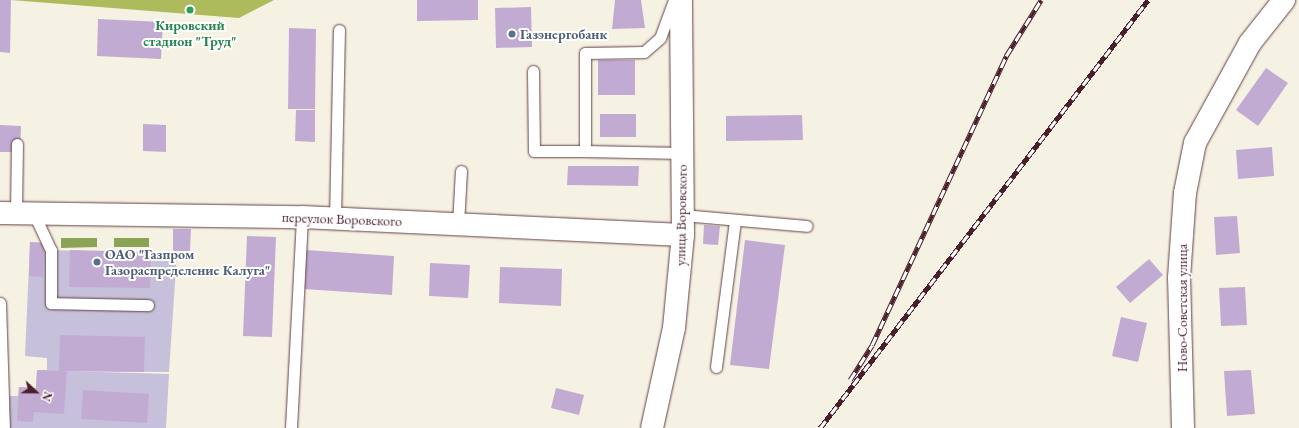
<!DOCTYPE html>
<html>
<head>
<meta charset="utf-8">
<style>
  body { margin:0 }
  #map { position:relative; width:1299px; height:428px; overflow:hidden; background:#f6f2e3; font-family:"EB Garamond",serif }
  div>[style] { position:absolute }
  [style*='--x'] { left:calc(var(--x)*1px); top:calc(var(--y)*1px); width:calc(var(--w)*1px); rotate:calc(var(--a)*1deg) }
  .industrial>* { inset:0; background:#c6c0da }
  .green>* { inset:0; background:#aebb5d }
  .forest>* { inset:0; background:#8aa354 }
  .building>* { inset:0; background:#c2abd3 }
  .roads { filter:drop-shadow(0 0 1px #643f47) drop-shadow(0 0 1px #643f47) }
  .service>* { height:11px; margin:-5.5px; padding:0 5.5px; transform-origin:5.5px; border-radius:5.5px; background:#fff }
  .minor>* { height:22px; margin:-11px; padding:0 11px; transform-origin:11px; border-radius:11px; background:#fff }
  .rail>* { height:4.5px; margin-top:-2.25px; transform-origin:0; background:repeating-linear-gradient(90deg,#fff 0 9px,#4a1f2b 0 18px); box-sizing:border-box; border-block:1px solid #4a1f2b }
  .dots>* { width:11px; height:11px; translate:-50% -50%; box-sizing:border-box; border:2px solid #fff; border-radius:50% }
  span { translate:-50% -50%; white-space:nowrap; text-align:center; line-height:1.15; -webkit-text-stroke:4px #fff; paint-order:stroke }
  .leisure-label { font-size:14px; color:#27864d; font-weight:700 }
  .service-label { font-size:14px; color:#4e5e75; font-weight:700 }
  .left { translate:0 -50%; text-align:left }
  .street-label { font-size:14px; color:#4a1f2b }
  .north { position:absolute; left:16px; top:372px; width:40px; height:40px; -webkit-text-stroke:3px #fff; paint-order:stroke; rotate:112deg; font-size:11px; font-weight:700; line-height:16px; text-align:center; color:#4a1f2b }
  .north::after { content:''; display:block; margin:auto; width:14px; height:18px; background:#4a1f2b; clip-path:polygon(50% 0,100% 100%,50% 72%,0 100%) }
</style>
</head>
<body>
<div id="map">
  <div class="industrial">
    <div style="clip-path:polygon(30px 242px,44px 243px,44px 250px,177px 253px,169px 372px,66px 371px,169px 374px,166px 428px,0 428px,0 396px,18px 396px,19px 387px,36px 388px,37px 370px,47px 370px,47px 358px,25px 356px)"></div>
  </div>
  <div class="green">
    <div style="clip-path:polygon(11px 0,274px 0,239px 18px)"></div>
  </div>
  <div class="forest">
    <div style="clip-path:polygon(61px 238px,97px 238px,97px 247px,61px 248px)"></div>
    <div style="clip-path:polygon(114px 238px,149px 238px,149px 247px,114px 247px)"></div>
  </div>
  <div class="building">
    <div style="clip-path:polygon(0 0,11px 0,10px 53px,0 52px)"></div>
    <div style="clip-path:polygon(417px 0,478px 0,478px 20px,417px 21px)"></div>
    <div style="clip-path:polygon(615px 0,641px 0,645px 28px,612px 29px)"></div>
    <div style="clip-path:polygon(531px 7px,532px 47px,496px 48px,495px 8px)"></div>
    <div style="clip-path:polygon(98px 19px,163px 22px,161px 59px,97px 56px)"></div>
    <div style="clip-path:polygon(289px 28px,316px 29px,315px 109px,288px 109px)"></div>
    <div style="clip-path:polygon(598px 60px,635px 60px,635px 95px,598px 95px)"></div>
    <div style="clip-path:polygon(1266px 68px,1288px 83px,1258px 126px,1236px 110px)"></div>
    <div style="clip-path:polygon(296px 110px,315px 110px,315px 142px,295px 141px)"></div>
    <div style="clip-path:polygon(600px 114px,636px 114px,636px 137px,600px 137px)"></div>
    <div style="clip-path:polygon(802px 115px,803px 140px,726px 141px,726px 116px)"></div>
    <div style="clip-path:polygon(143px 124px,166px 125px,166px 152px,143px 151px)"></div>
    <div style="clip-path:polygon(0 125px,21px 126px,20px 152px,0 152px)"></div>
    <div style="clip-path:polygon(1272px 147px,1274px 176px,1238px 179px,1236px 150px)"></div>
    <div style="clip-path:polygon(568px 166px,639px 166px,638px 186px,567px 185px)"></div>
    <div style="clip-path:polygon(1237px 216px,1240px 253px,1216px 255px,1214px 217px)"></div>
    <div style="clip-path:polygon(704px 225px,720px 226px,718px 245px,703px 244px)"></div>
    <div style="clip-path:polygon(173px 229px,191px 229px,190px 251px,173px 251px)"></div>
    <div style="clip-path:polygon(247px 236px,276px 237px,272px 337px,243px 336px)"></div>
    <div style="clip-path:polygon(745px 240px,785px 245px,769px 369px,730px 365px)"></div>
    <div style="clip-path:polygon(30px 242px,44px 243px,43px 277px,29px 276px)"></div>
    <div style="clip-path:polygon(70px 250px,151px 252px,150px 288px,69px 287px)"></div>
    <div style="clip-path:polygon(306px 250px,394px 256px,392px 295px,304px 289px)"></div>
    <div style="clip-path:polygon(1149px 259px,1163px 275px,1130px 303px,1116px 287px)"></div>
    <div style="clip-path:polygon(430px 263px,470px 265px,468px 298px,429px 296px)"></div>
    <div style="clip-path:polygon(500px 267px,562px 269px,561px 306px,499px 303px)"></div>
    <div style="clip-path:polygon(1245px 287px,1247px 325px,1221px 326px,1219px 288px)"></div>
    <div style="clip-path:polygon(1121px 317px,1147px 323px,1138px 362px,1112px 356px)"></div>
    <div style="clip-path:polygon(60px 335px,145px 337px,144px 372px,62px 371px,67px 372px,64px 414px,34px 412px,33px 422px,17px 421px,19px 387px,36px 388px,37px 370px,59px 371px)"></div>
    <div style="clip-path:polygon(1251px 370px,1255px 414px,1227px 416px,1224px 371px)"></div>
    <div style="clip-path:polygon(556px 388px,584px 395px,579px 415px,551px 408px)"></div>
    <div style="clip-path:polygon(83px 390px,149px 394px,147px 423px,81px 419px)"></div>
  </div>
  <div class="roads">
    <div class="service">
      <div style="--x:674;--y:0;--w:40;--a:110.2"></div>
      <div style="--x:660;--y:38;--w:21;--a:139"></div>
      <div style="--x:644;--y:52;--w:59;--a:179"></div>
      <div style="--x:585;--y:53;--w:98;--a:90"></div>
      <div style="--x:585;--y:151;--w:97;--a:1.2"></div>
      <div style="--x:533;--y:71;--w:80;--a:89.3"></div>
      <div style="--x:534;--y:151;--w:51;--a:0"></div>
      <div style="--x:16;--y:213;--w:69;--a:-89.2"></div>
      <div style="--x:34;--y:214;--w:40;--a:65"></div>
      <div style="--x:51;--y:250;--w:53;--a:90"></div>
      <div style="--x:51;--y:303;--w:97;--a:1.2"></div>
      <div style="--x:682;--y:215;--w:125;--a:5"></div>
      <div style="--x:335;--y:219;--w:189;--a:-88.8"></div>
      <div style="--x:458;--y:224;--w:53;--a:-86.8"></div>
      <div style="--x:0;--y:303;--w:125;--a:88.2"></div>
      <div style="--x:716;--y:367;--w:148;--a:-82.6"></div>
      <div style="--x:291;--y:428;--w:211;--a:-87"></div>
    </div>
    <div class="minor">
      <div style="--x:0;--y:213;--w:302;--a:0.8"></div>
      <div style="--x:302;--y:217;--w:381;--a:2.7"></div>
      <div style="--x:652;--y:428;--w:102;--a:-77.6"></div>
      <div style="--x:674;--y:328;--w:93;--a:-84.5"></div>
      <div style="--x:683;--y:235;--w:235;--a:-90.5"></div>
      <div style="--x:1183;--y:428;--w:150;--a:-91.5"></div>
      <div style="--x:1179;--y:278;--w:85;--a:-86"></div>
      <div style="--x:1185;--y:193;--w:51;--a:-78.7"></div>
      <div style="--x:1195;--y:143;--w:114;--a:-61.2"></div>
      <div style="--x:1250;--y:43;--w:55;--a:-51.7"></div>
    </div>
  </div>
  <div class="rail">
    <div style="--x:850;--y:380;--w:41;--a:-57.8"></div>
    <div style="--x:872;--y:345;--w:319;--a:-65.1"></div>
    <div style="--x:1006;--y:56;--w:66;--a:-58"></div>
    <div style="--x:820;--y:428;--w:539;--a:-52.54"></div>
  </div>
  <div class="dots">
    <div style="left:190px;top:10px;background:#2e9e5b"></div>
    <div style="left:512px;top:34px;background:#5c6f8a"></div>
    <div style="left:97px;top:262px;background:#5c6f8a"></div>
  </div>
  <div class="leisure-label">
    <span style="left:190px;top:33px">Кировский<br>стадион "Труд"</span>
  </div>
  <div class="service-label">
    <span class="left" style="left:520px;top:34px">Газэнергобанк</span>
    <span class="left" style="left:105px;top:262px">ОАО "Газпром<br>Газораспределение Калуга"</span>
  </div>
  <div class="street-label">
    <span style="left:681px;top:215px;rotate:-89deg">улица Воровского</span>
    <span style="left:342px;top:219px;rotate:2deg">переулок Воровского</span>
    <span style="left:1182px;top:308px;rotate:-90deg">Ново-Советская улица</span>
  </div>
  <div class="north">N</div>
</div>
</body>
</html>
